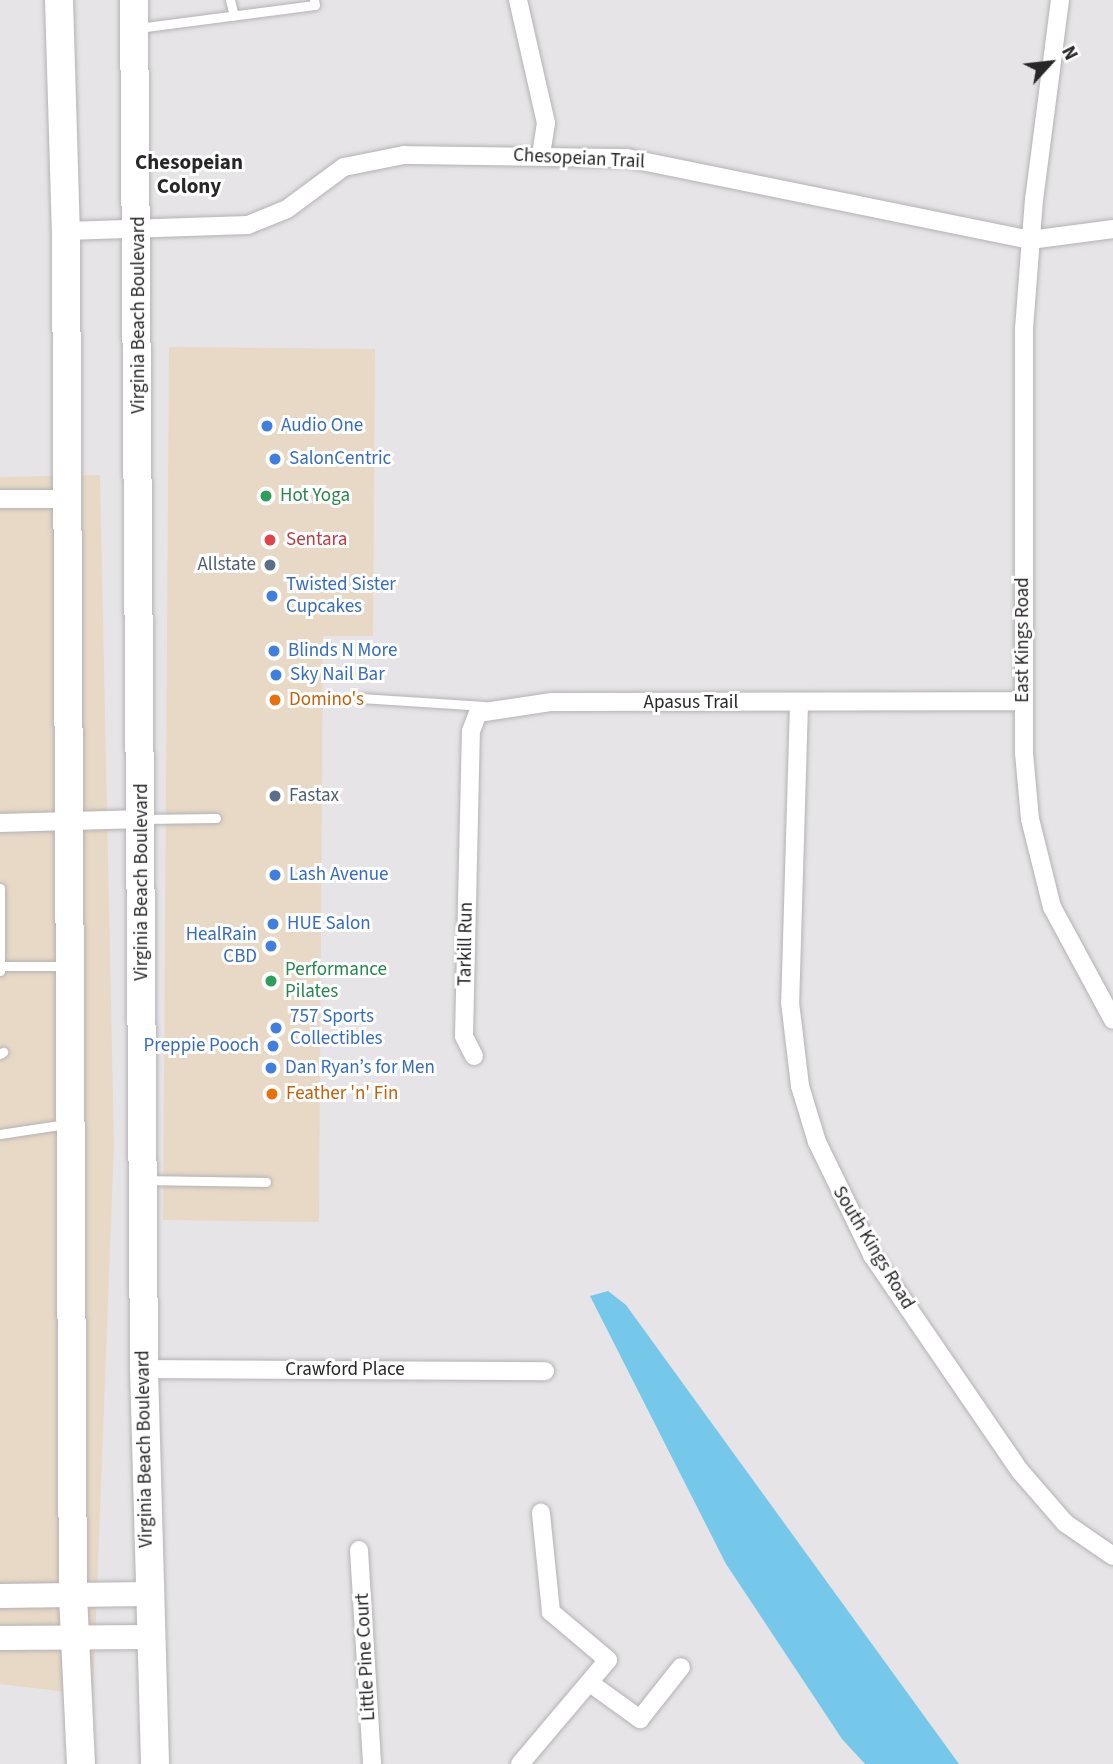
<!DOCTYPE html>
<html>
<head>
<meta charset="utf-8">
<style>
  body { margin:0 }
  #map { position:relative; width:1113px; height:1764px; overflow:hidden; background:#e7e4e7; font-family:"Source Sans 3",sans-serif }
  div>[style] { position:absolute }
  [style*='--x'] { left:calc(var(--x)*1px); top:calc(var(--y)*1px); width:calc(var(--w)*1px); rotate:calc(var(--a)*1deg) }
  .commercial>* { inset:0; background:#e8d9c6 }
  .water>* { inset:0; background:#75c8ea }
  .roads { filter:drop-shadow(0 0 2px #b4b2b4) drop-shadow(0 0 2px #b4b2b4) }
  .lane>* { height:9px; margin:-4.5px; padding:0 4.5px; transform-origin:4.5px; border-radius:4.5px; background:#fff }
  .street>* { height:18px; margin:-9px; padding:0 9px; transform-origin:9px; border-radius:9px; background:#fff }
  .secondary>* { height:24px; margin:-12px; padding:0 12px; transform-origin:12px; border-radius:12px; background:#fff }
  .primary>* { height:28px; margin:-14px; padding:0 14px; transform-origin:14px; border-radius:14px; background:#fff }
  .dots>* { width:19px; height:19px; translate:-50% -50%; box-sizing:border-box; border:4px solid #fff; border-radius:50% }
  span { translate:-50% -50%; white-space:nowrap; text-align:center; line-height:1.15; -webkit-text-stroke:6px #fff; paint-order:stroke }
  .street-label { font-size:19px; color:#282728 }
  .shop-label { font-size:19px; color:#366cbe }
  .left { translate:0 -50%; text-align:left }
  .right { translate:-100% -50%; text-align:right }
  .leisure-label { font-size:19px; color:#27864d }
  .health-label { font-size:19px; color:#be3a42 }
  .service-label { font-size:19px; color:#4e5e75 }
  .food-label { font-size:19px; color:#c56008 }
  .neighbourhood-label { font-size:21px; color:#282728; font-weight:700 }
  .north { position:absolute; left:1015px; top:28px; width:70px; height:70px; -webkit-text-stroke:5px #fff; paint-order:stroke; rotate:63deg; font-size:19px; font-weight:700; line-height:28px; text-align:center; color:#282728 }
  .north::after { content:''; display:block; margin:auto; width:24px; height:32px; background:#282728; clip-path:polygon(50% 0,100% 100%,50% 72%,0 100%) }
</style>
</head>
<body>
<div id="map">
  <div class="commercial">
    <div style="clip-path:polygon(169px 347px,375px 349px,373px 636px,323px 636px,319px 1222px,163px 1220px)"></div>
    <div style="clip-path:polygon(100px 475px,114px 1146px,93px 1695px,0 1684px,0 477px)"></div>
  </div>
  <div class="water">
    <div style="clip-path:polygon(608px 1291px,626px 1305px,959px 1764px,865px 1764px,842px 1739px,726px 1564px,590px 1296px)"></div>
  </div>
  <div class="roads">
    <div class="lane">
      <div style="--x:230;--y:0;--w:16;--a:76"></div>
      <div style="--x:138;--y:28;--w:178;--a:-7.4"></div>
      <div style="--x:315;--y:5;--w:5;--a:-101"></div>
      <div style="--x:361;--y:698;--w:123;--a:3.7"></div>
      <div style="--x:144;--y:819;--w:72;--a:-0.8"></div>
      <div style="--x:0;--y:888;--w:83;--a:90"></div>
      <div style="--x:3;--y:966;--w:65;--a:0"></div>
      <div style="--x:0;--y:1054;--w:4;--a:-34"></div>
      <div style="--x:0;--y:1134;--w:67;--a:-8.6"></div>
      <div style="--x:145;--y:1180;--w:121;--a:0.9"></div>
    </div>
    <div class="street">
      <div style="--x:518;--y:0;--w:126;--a:77.2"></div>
      <div style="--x:546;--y:123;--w:33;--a:99"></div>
      <div style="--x:1060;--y:0;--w:201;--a:97.4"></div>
      <div style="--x:1034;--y:199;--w:130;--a:94.4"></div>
      <div style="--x:1024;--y:329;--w:424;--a:90"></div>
      <div style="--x:1024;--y:753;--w:66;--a:84.8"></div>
      <div style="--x:1030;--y:819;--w:91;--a:76"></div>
      <div style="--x:1052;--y:907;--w:128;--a:61.6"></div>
      <div style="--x:66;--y:231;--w:182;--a:-1.9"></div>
      <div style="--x:248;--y:225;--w:42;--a:-22.3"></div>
      <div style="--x:287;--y:209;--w:71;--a:-36.4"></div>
      <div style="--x:344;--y:167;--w:61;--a:-11.3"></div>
      <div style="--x:404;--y:155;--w:223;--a:0.8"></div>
      <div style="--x:627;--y:158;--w:411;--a:11.5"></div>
      <div style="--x:1030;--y:240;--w:84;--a:-7.5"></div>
      <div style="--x:0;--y:499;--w:65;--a:0"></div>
      <div style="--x:799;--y:704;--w:298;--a:91.7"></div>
      <div style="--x:790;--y:1002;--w:85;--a:83.2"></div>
      <div style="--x:800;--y:1086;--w:59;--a:73.1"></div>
      <div style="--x:817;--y:1142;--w:126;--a:64"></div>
      <div style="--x:872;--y:1255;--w:262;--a:55.6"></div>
      <div style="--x:1020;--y:1471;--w:69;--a:49.1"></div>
      <div style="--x:1065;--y:1523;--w:58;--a:34.5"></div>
      <div style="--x:0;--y:823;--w:143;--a:-1.6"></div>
      <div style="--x:474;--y:1056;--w:22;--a:-117"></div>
      <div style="--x:464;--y:1036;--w:305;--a:-88.7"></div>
      <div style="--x:471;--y:731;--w:19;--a:-69"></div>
      <div style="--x:478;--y:713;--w:75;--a:-8.5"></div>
      <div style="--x:552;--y:702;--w:471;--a:-0.1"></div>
      <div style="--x:144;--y:1369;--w:401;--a:0.3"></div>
      <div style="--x:359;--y:1550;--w:214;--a:86.5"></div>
      <div style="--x:590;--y:1683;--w:62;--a:35.8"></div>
      <div style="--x:640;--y:1719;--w:66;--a:-51.7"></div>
      <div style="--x:520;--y:1764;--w:136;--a:-49.8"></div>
      <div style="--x:608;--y:1660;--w:75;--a:-139.9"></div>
      <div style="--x:551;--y:1612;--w:100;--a:-95.8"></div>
    </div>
    <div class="secondary">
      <div style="--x:0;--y:1596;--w:148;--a:-0.8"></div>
      <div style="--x:0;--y:1638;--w:148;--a:-0.4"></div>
    </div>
    <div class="primary">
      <div style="--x:59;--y:0;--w:231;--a:88.3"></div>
      <div style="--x:66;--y:231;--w:1364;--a:89.71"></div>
      <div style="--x:73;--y:1595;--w:169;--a:87.3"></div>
      <div style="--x:134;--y:0;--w:1369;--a:89.58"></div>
      <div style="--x:144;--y:1369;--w:395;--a:88.4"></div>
    </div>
  </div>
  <div class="dots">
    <div style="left:267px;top:426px;background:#3f7fe0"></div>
    <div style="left:275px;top:459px;background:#3f7fe0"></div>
    <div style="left:266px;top:496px;background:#2e9e5b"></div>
    <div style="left:270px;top:540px;background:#e0444e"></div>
    <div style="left:270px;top:565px;background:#5c6f8a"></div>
    <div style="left:272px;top:596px;background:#3f7fe0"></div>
    <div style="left:274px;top:651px;background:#3f7fe0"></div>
    <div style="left:276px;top:675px;background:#3f7fe0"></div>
    <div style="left:275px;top:700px;background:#e8710a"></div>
    <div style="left:275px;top:796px;background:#5c6f8a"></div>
    <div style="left:275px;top:875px;background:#3f7fe0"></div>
    <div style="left:273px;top:924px;background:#3f7fe0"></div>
    <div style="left:271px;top:946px;background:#3f7fe0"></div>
    <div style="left:271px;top:981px;background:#2e9e5b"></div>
    <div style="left:276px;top:1028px;background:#3f7fe0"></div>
    <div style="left:273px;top:1046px;background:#3f7fe0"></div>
    <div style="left:271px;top:1068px;background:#3f7fe0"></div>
    <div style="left:272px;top:1094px;background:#e8710a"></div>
  </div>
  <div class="street-label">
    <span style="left:579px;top:159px;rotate:3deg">Chesopeian Trail</span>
    <span style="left:139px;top:315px;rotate:-90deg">Virginia Beach Boulevard</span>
    <span style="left:1023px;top:640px;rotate:-90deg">East Kings Road</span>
    <span style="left:691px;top:703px">Apasus Trail</span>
    <span style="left:142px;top:882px;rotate:-90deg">Virginia Beach Boulevard</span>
    <span style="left:466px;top:944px;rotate:-89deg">Tarkill Run</span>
    <span style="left:873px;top:1248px;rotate:59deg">South Kings Road</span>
    <span style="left:345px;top:1370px">Crawford Place</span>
    <span style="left:145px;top:1449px;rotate:-91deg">Virginia Beach Boulevard</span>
    <span style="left:366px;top:1657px;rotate:-93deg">Little Pine Court</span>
  </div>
  <div class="shop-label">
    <span class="left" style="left:281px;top:426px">Audio One</span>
    <span class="left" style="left:289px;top:459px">SalonCentric</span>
    <span class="left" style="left:286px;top:596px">Twisted Sister<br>Cupcakes</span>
    <span class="left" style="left:288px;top:651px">Blinds N More</span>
    <span class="left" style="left:290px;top:675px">Sky Nail Bar</span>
    <span class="left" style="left:289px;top:875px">Lash Avenue</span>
    <span class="left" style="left:287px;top:924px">HUE Salon</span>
    <span class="right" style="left:257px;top:946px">HealRain<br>CBD</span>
    <span class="left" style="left:290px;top:1028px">757 Sports<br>Collectibles</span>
    <span class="right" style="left:259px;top:1046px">Preppie Pooch</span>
    <span class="left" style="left:285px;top:1068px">Dan Ryan’s for Men</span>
  </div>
  <div class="leisure-label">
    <span class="left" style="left:280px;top:496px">Hot Yoga</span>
    <span class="left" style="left:285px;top:981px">Performance<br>Pilates</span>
  </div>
  <div class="health-label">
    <span class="left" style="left:286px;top:540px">Sentara</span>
  </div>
  <div class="service-label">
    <span class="right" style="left:256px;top:565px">Allstate</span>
    <span class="left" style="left:289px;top:796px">Fastax</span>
  </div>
  <div class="food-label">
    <span class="left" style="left:289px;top:700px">Domino's</span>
    <span class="left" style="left:286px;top:1094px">Feather 'n' Fin</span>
  </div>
  <div class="neighbourhood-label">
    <span style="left:189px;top:174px">Chesopeian<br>Colony</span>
  </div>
  <div class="north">N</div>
</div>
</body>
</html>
